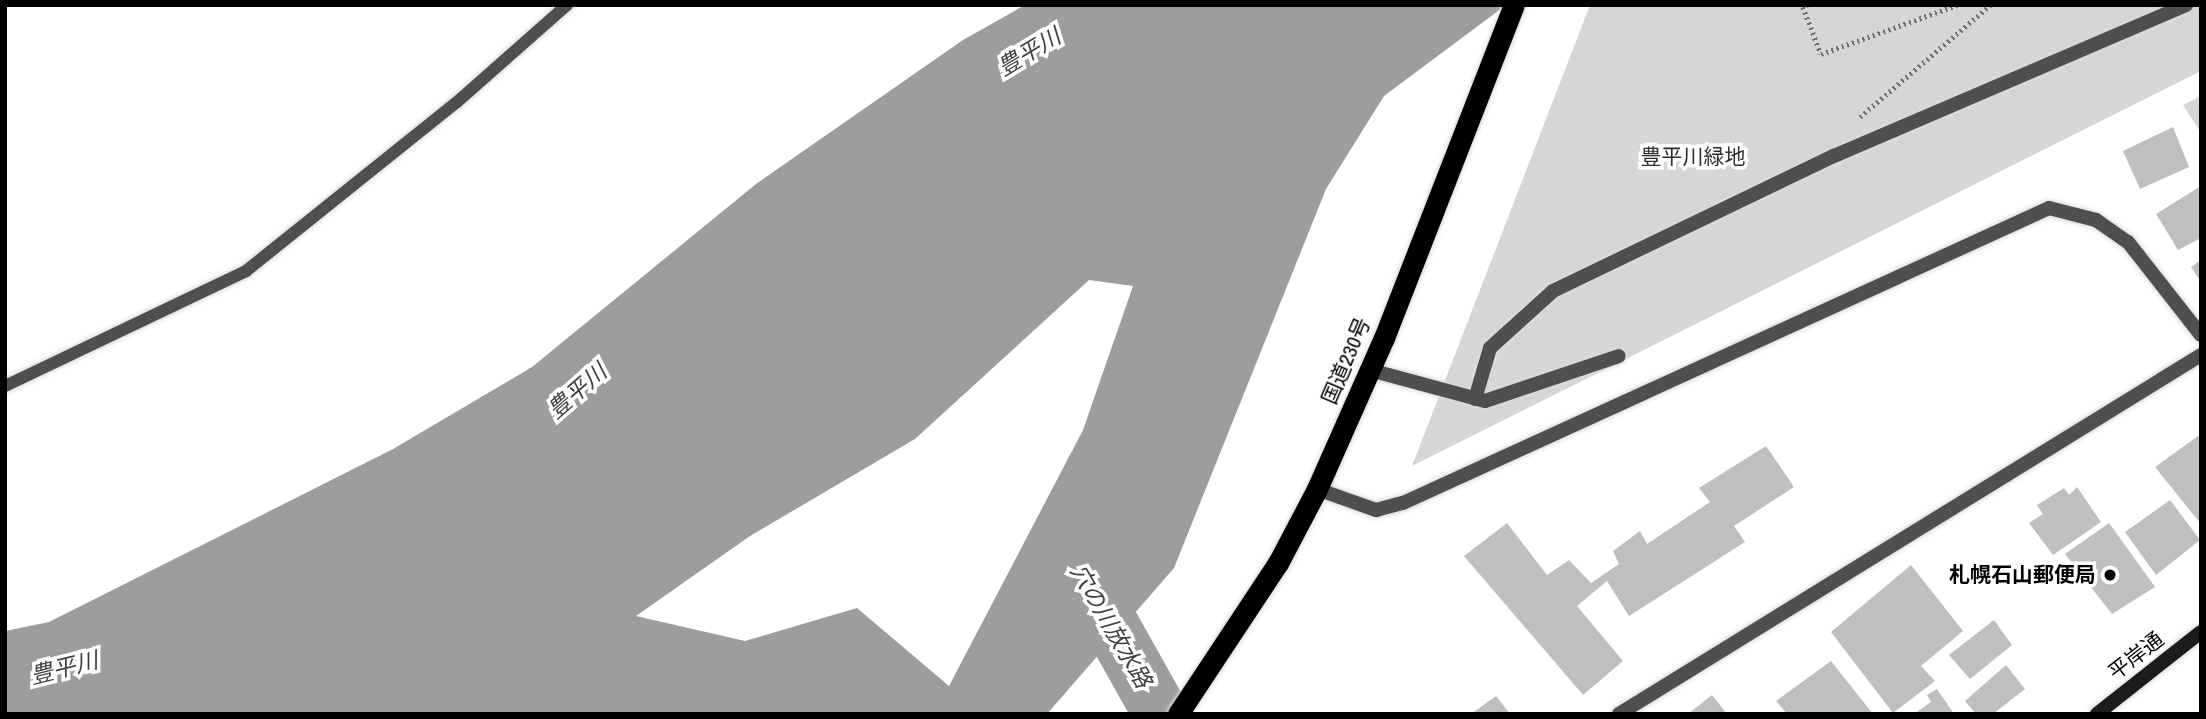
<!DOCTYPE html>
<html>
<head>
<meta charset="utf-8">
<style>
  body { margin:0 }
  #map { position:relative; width:2206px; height:719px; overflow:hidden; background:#fff; font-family:"Archivo Narrow","Noto Sans JP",sans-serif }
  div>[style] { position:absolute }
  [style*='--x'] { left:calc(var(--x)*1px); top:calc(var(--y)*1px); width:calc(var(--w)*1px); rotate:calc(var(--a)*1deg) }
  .green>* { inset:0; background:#d6d6d6 }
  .water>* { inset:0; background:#9d9d9d }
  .river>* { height:56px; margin:-28px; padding:0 28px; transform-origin:28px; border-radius:28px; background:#9d9d9d }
  .building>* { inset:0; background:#bfbfbf }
  .path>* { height:4.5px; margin-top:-2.25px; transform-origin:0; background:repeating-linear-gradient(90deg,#717171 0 2px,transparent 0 5.5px) }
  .roads { filter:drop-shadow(0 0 2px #dbdbdb) drop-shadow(0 0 2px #dbdbdb) }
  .lane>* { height:12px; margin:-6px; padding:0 6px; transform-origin:6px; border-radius:6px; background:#4f4f4f }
  .street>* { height:14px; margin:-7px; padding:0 7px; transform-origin:7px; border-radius:7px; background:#4f4f4f }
  .secondary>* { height:14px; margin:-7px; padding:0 7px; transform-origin:7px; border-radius:7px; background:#1c1c1c }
  .highway>* { height:21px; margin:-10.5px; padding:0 10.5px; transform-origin:10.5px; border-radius:10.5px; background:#000 }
  .dots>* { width:19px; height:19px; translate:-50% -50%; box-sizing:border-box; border:4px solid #fff; border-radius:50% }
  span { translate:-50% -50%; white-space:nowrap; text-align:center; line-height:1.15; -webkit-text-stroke:7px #fff; paint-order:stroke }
  .park-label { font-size:21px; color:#2d2d2d }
  .street-label { font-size:21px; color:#000 }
  .poi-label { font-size:21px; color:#000; font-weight:700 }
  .right { translate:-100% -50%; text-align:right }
  .water-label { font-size:23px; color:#3e3e3e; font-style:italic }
  .frame { position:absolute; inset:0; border:7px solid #000; pointer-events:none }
</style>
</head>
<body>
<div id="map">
  <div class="green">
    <div style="clip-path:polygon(1590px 5px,2201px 5px,2201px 71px,1412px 466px)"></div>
    <div style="clip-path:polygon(2201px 96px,2201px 133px,2183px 105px)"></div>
  </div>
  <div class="water">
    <div style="clip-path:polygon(evenodd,1025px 5px,1506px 5px,1384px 96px,1326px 189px,1174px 568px,1047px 714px,5px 714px,5px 631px,49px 622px,393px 449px,532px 367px,756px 184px,963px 40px,1025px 5px,1089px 280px,1133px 286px,1083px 430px,949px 686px,857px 608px,745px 641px,636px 616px,750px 536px,915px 439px,1089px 280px)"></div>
  </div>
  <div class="river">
    <div style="--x:1078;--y:566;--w:170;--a:60.7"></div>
  </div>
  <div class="building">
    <div style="clip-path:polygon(2173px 127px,2189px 167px,2140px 189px,2123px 151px)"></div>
    <div style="clip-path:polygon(2201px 186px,2201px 238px,2178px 250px,2156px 214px)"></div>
    <div style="clip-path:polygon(2201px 260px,2201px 282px,2191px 267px)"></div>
    <div style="clip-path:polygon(2201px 434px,2201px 524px,2155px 467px)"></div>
    <div style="clip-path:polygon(1766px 446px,1794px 487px,1734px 526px,1745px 542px,1629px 616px,1607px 581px,1577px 606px,1623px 661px,1583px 695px,1464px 556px,1507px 523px,1547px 575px,1569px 560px,1591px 583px,1619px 564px,1613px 551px,1640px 531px,1647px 544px,1710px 502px,1699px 488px)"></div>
    <div style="clip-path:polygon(2077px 487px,2101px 522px,2053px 555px,2029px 523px,2043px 514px,2037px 505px,2064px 488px,2069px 495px)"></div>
    <div style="clip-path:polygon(2170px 500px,2200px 540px,2156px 575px,2125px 532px)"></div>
    <div style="clip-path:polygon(2109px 523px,2155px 587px,2112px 614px,2065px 554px)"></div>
    <div style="clip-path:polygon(1911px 565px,1963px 631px,1921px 666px,1935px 681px,1893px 713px,1831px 632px)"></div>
    <div style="clip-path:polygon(1994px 620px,2012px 645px,1970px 679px,1949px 655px)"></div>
    <div style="clip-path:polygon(1831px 661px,1873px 714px,1787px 714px,1776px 701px)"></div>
    <div style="clip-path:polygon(2006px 665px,2025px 689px,1993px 714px,1976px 714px,1965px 701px)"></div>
    <div style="clip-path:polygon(1937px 689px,1954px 714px,1914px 714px,1931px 702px,1927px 695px)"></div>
    <div style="clip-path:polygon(1712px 695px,1727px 714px,1688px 714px)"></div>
    <div style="clip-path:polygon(1496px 696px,1510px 714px,1471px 714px)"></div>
  </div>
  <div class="path">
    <div style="--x:1808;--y:5;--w:5;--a:158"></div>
    <div style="--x:1803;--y:7;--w:50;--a:69"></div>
    <div style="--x:1821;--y:54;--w:145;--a:-19.8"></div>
    <div style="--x:1860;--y:117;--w:172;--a:-40.7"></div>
  </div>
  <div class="roads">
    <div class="lane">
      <div style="--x:5;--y:386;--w:267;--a:-25.5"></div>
      <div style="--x:246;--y:271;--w:270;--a:-38.7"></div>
      <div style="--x:457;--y:102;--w:147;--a:-41.4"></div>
    </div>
    <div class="street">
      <div style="--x:1370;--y:370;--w:119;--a:15.1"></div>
      <div style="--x:1485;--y:401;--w:141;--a:-18.6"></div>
      <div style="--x:1475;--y:399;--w:53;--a:-73.6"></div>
      <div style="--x:1490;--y:348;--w:85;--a:-42.1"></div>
      <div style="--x:1553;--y:291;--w:312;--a:-25.7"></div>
      <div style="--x:1834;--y:156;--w:383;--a:-23.2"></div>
      <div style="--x:1317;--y:489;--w:63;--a:19.6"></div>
      <div style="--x:1376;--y:510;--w:28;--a:-15"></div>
      <div style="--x:1403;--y:503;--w:710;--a:-24.54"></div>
      <div style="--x:2049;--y:208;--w:49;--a:14.3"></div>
      <div style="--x:2096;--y:220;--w:39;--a:35"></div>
      <div style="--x:2128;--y:242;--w:118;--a:51.9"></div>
      <div style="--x:1619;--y:714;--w:684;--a:-31.67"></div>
    </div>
    <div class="secondary">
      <div style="--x:2097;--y:714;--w:132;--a:-38.3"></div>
    </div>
    <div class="highway">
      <div style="--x:1178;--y:714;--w:181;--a:-56.5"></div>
      <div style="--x:1278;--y:563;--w:84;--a:-62.2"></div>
      <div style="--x:1317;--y:489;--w:165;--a:-66.1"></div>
      <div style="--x:1384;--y:338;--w:357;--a:-68.7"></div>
    </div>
  </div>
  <div class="dots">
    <div style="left:2110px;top:575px;background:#000"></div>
  </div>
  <div class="park-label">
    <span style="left:1693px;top:157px">豊平川緑地</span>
  </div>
  <div class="street-label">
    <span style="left:1346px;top:361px;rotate:-67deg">国道230号</span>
    <span style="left:2136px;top:656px;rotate:-38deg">平岸通</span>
  </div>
  <div class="poi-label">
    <span class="right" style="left:2096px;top:575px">札幌石山郵便局</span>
  </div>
  <div class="water-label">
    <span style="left:1029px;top:52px;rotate:-31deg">豊平川</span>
    <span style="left:577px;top:391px;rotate:-41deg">豊平川</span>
    <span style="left:1111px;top:626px;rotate:60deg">穴の川放水路</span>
    <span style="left:64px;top:668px;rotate:-14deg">豊平川</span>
  </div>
  <div class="frame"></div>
</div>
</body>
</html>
